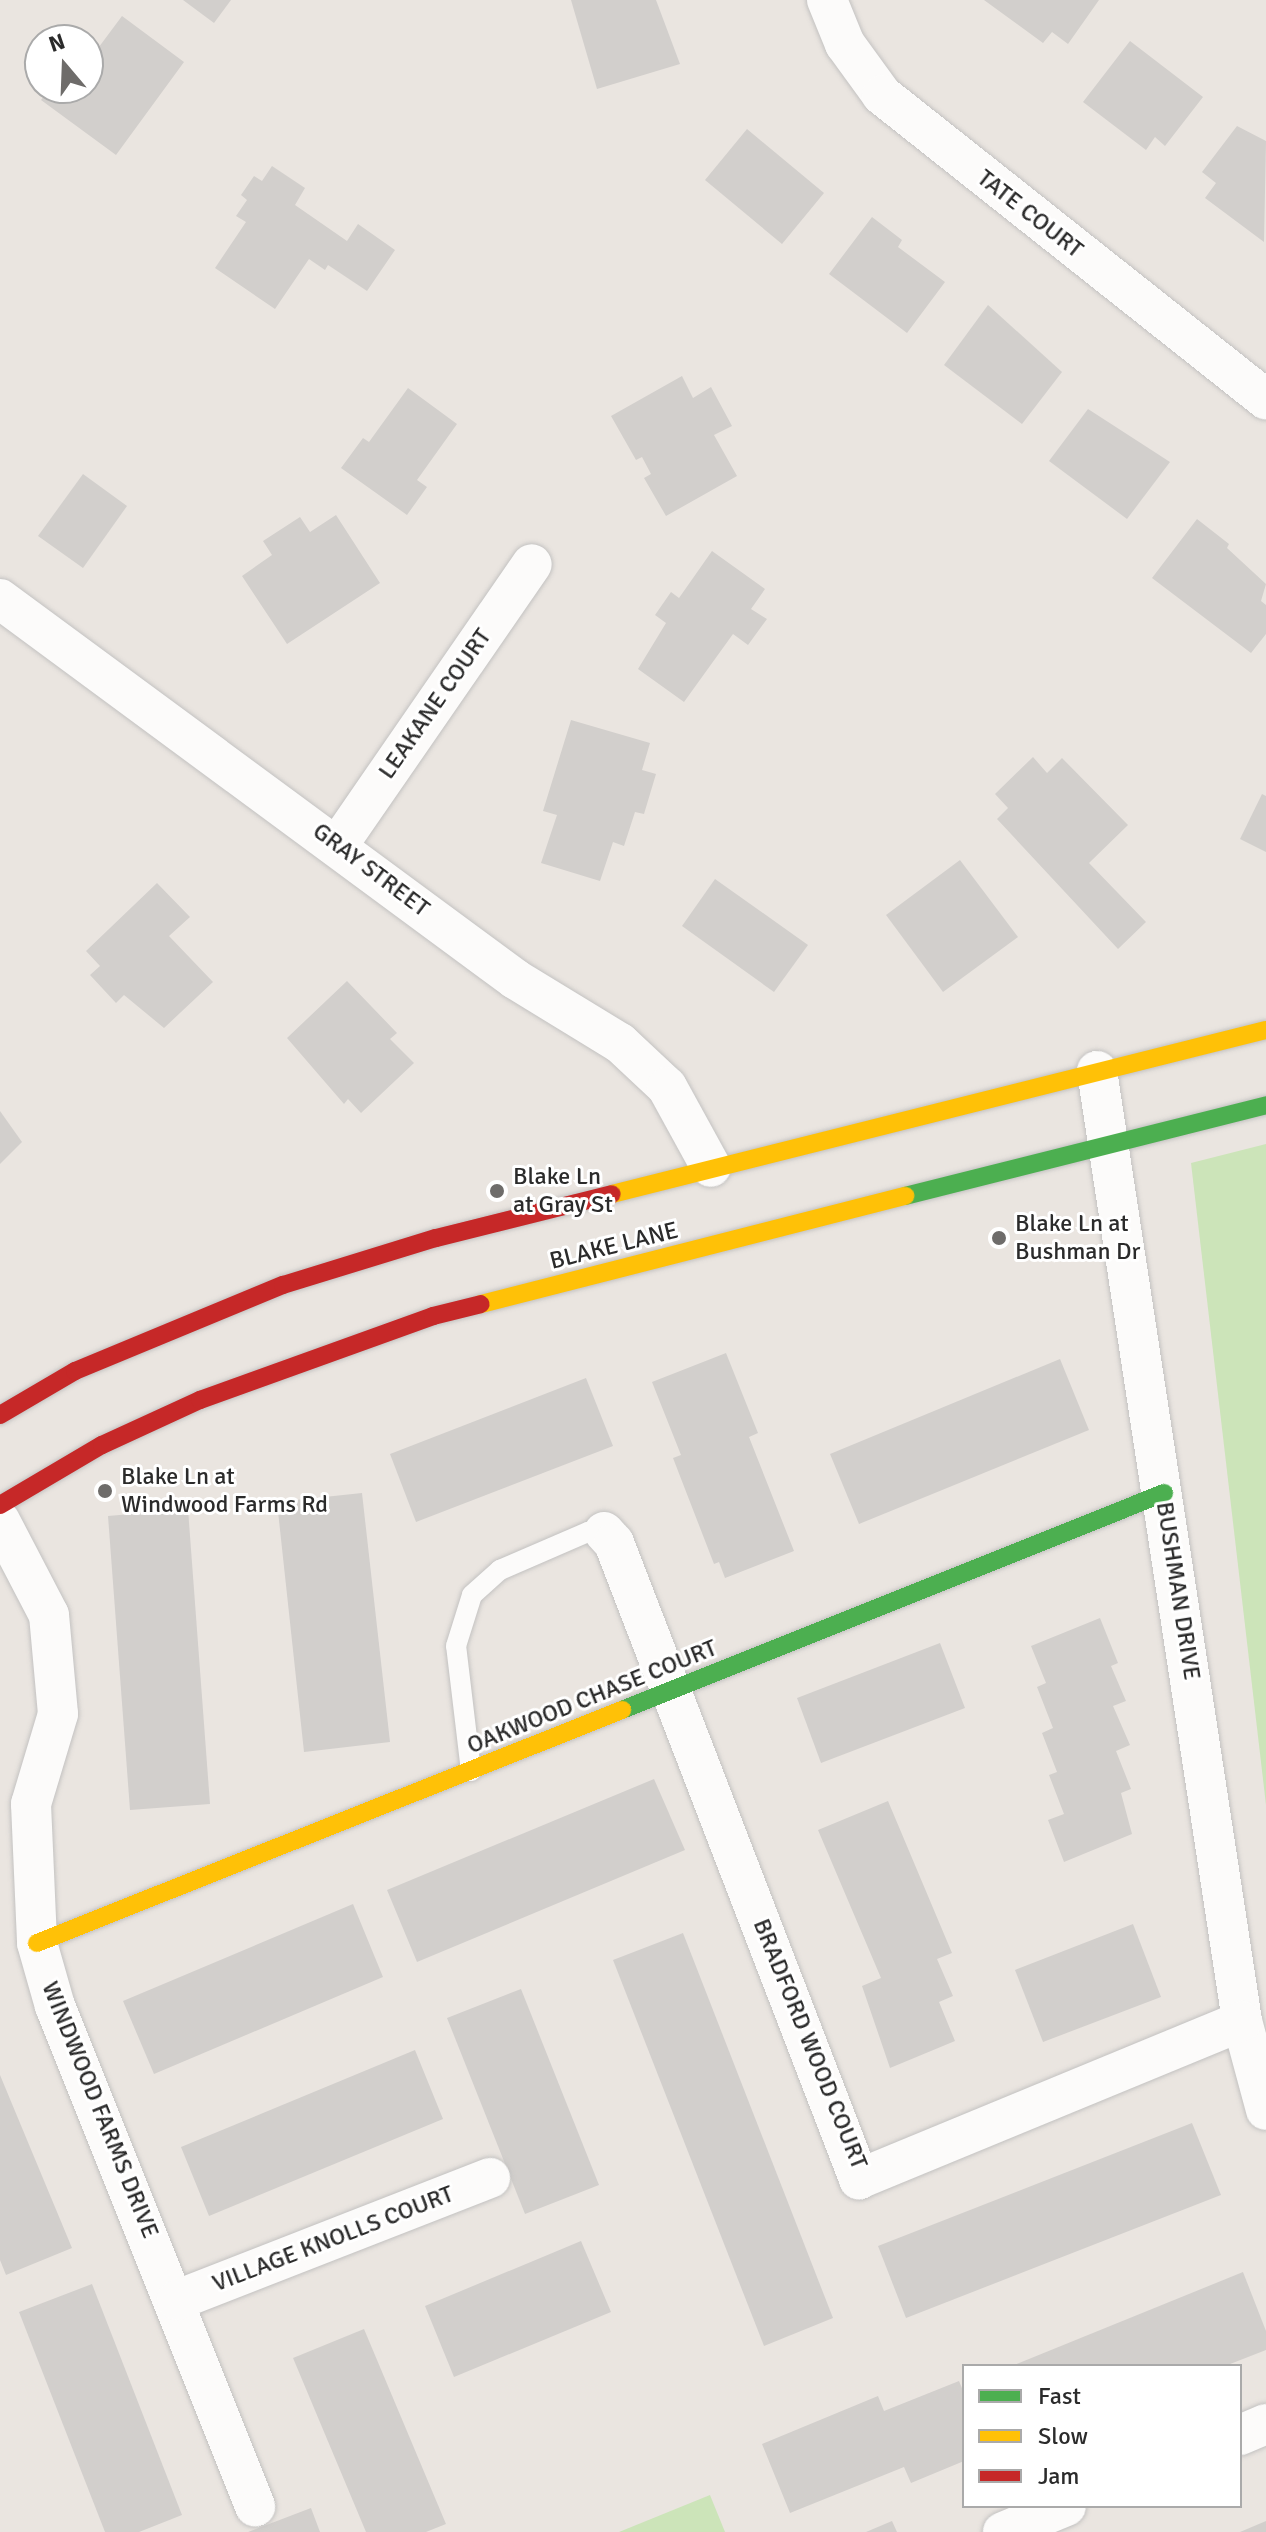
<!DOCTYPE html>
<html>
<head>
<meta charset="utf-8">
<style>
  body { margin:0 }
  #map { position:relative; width:1266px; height:2532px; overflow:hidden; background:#eae5e0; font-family:Signika,sans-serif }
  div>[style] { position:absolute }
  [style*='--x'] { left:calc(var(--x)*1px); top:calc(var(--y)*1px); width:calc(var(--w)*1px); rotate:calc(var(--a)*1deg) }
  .green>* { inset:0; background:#cce4b9 }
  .building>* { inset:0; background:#d2cfcc }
  .roads { filter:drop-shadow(0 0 2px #c3c2c1) drop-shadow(0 0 2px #c3c2c1) }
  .lane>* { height:20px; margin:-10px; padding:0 10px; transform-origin:10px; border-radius:10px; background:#fcfbfa }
  .street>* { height:40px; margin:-20px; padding:0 20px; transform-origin:20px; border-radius:20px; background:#fcfbfa }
  .fast>* { height:18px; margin:-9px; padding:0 9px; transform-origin:9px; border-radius:9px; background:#4caf50 }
  .slow>* { height:18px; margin:-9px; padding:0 9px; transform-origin:9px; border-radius:9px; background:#ffc107 }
  .jam>* { height:18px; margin:-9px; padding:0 9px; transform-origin:9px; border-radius:9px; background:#c62828 }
  .dots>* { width:22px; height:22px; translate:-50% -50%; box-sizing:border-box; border:4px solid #fff; border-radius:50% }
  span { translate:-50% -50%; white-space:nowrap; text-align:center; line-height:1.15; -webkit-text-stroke:6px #fff; paint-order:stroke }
  .street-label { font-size:24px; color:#2b2b2b }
  .poi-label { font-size:24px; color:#2b2b2b }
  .left { translate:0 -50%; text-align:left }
  .legend { position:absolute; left:962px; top:2364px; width:280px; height:144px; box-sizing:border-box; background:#fff; border:2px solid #aaa; margin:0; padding:10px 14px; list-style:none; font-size:24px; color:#2b2b2b }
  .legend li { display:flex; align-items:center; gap:16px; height:40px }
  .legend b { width:40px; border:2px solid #aaa }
  .north { position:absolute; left:24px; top:24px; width:80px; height:80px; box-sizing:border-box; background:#fff; border:2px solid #aaa; border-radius:50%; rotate:341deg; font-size:22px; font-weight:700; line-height:32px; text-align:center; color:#2b2b2b }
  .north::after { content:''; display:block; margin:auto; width:28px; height:36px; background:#6e6c6a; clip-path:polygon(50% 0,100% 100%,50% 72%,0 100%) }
</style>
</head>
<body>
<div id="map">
  <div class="green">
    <div style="clip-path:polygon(1266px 1144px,1266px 1805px,1191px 1163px)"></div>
    <div style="clip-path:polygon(710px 2495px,725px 2532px,619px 2532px)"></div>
  </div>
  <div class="building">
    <div style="clip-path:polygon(183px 0,231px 0,214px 23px)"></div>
    <div style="clip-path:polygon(571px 0,656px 0,680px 64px,597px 89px)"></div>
    <div style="clip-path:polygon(984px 0,1099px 0,1068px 44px,1052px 32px,1043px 43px)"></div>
    <div style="clip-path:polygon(122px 16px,184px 62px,116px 155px,41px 100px,50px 88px,88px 88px,88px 77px,100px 60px,93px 55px)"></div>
    <div style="clip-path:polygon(1130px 41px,1203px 97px,1165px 146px,1155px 137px,1146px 150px,1083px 102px)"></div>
    <div style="clip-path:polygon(1237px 126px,1266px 141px,1264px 242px,1205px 198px,1216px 183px,1202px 172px)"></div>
    <div style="clip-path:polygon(747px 129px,824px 193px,782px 244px,705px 180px)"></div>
    <div style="clip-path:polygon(272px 166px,305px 188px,295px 205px,347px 241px,358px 224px,395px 250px,367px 291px,328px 265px,325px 270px,309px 259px,275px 309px,215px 268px,246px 222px,236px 216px,247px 200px,241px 195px,254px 176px,262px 181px)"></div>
    <div style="clip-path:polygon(872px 217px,902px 240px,898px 247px,945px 282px,907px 333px,829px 274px)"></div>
    <div style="clip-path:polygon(988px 305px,1062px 372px,1022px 424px,944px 365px)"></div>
    <div style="clip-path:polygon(682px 376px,693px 398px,711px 387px,732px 426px,714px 435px,737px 476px,666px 516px,644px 478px,651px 474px,642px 457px,636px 460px,611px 416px)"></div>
    <div style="clip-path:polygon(408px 388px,457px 424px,417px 480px,427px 487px,407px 515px,341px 468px,363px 438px,369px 442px)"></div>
    <div style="clip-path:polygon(1088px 409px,1170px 462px,1127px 519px,1049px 461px)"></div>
    <div style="clip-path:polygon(83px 474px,127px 506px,83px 568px,38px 536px)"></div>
    <div style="clip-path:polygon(336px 515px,380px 583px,287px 644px,242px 576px,272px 555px,263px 541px,300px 517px,310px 532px)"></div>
    <div style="clip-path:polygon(1197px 519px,1229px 544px,1227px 548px,1266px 584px,1261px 601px,1266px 605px,1266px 634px,1251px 653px,1152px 578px)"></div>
    <div style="clip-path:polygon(712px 551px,765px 589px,751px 609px,767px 619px,748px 645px,733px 634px,684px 702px,638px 669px,666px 623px,655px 615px,671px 592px,679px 598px)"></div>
    <div style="clip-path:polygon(571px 720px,650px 743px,642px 770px,656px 774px,644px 814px,635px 812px,624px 846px,613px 842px,600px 881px,541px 863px,557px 815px,543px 811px)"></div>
    <div style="clip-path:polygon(1033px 757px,1047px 773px,1062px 758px,1128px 825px,1089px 863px,1146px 922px,1118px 949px,997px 819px,1008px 808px,995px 794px)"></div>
    <div style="clip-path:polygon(1262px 794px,1266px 796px,1266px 852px,1240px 839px)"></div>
    <div style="clip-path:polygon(960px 860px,1018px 937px,943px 992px,886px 915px)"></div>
    <div style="clip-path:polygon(715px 879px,808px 945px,774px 992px,682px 926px)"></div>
    <div style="clip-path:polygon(157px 883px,190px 917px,169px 936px,213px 982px,164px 1028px,124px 995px,116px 1003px,90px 975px,100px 966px,86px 951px)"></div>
    <div style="clip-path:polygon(347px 981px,397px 1033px,390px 1039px,414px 1063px,361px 1113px,348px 1099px,344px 1104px,287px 1038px)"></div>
    <div style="clip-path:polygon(0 1111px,22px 1142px,0 1164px)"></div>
    <div style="clip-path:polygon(726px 1353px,758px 1433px,749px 1437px,794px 1551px,725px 1578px,719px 1562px,714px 1564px,673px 1458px,681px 1455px,652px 1382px)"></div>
    <div style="clip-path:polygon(1060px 1359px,1089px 1430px,859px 1524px,830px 1454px)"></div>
    <div style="clip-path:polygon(586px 1378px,613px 1446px,416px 1522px,390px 1454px)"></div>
    <div style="clip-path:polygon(362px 1493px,390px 1742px,304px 1752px,277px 1502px)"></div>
    <div style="clip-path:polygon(188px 1509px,210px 1804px,130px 1810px,108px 1516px)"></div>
    <div style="clip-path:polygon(1100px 1618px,1118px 1663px,1111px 1666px,1126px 1701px,1113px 1706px,1130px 1745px,1116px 1751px,1131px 1789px,1121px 1793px,1132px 1834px,1064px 1862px,1048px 1820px,1064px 1814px,1049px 1775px,1057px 1772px,1042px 1733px,1053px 1728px,1037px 1687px,1046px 1683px,1031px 1646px)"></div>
    <div style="clip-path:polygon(940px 1643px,965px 1708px,821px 1763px,797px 1698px)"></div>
    <div style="clip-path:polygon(654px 1779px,685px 1850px,417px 1962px,387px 1890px)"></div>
    <div style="clip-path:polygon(888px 1801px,952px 1953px,937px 1959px,953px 1996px,939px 2002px,955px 2041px,890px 2068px,862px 1986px,881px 1978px,818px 1830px)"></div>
    <div style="clip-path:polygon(353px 1904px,383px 1977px,154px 2074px,123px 2001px)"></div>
    <div style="clip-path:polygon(1133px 1924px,1161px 1997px,1043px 2042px,1015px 1970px)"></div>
    <div style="clip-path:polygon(683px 1933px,833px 2318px,764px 2346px,613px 1960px)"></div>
    <div style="clip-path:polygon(521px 1989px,599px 2185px,525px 2214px,447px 2018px)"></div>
    <div style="clip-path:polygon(415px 2050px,443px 2119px,209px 2216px,181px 2147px)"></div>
    <div style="clip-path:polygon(0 2075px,72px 2248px,6px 2275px,0 2260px)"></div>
    <div style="clip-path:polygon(1192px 2123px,1221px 2195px,906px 2318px,878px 2246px)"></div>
    <div style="clip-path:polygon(581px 2241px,611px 2312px,454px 2377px,425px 2306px)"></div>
    <div style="clip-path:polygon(1243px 2272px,1266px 2331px,1266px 2350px,1225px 2366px,1012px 2366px)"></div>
    <div style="clip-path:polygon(92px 2284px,182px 2515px,139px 2532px,105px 2532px,19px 2312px)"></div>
    <div style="clip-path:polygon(364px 2329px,446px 2524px,426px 2532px,366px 2532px,293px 2358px)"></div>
    <div style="clip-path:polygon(959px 2381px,964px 2393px,964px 2461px,911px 2483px,904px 2467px,790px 2513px,762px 2444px,878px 2396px,884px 2411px)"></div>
    <div style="clip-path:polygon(311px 2508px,320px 2532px,248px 2532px)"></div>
    <div style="clip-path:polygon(892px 2521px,897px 2532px,866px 2532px)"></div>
    <div style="clip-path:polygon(1266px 2521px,1266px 2532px,1240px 2532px)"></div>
  </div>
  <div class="roads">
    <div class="lane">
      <div style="--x:471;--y:1771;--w:126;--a:-96.8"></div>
      <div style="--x:456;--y:1646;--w:53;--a:-72.6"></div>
      <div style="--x:472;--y:1595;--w:38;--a:-42"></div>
      <div style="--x:500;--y:1570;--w:96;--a:-23.4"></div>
      <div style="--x:588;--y:1532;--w:16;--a:0"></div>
    </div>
    <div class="street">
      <div style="--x:827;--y:0;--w:48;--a:67.8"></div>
      <div style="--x:845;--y:44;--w:63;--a:54"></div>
      <div style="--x:882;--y:95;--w:490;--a:38.4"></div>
      <div style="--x:0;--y:599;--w:640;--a:36.42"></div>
      <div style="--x:515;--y:979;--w:123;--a:31.4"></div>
      <div style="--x:620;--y:1043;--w:64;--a:43.1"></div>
      <div style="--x:667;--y:1087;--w:91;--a:61.2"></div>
      <div style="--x:338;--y:845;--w:341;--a:-55.4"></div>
      <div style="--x:1097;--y:1071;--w:961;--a:81.32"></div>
      <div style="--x:1242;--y:2021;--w:92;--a:74.9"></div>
      <div style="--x:0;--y:1521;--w:106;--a:62.5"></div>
      <div style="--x:49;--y:1615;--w:99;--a:84.8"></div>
      <div style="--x:58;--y:1714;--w:94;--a:106.7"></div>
      <div style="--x:31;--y:1804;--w:139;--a:87.5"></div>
      <div style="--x:37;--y:1943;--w:66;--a:74.1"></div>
      <div style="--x:55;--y:2006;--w:539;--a:68.2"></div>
      <div style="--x:604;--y:1532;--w:15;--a:48"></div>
      <div style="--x:614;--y:1543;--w:682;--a:68.93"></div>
      <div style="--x:859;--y:2179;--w:414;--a:-22.4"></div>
      <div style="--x:177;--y:2300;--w:336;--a:-21.3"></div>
      <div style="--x:1240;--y:2435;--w:28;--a:-23"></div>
      <div style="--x:1003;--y:2532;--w:68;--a:-22.4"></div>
    </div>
    <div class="fast">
      <div style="--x:905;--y:1196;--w:372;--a:-14.1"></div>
      <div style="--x:622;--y:1710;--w:584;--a:-21.82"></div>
    </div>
    <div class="slow">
      <div style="--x:612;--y:1194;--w:674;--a:-14.08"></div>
      <div style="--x:481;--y:1304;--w:438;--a:-14.3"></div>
      <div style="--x:37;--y:1943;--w:630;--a:-21.72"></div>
    </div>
    <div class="jam">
      <div style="--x:0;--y:1415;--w:87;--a:-30.4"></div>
      <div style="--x:75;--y:1371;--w:225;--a:-22.5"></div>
      <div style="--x:283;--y:1285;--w:160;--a:-17.1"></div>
      <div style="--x:436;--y:1238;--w:181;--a:-14"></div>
      <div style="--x:0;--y:1505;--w:118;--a:-30.5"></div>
      <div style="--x:102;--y:1445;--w:108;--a:-24.7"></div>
      <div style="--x:200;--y:1400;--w:248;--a:-19.8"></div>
      <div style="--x:433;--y:1316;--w:49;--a:-14"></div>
    </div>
  </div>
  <div class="dots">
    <div style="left:497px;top:1191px;background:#6e6c6a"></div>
    <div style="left:999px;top:1238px;background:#6e6c6a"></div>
    <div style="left:105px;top:1491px;background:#6e6c6a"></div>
  </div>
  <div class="street-label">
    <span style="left:1030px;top:214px;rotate:38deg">TATE COURT</span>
    <span style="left:435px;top:704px;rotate:-55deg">LEAKANE COURT</span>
    <span style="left:371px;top:870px;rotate:37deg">GRAY STREET</span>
    <span style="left:614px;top:1246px;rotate:-14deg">BLAKE LANE</span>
    <span style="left:1178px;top:1591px;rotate:81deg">BUSHMAN DRIVE</span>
    <span style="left:592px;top:1697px;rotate:-22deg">OAKWOOD CHASE COURT</span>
    <span style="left:810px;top:2044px;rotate:68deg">BRADFORD WOOD COURT</span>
    <span style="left:100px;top:2110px;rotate:68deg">WINDWOOD FARMS DRIVE</span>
    <span style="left:333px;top:2239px;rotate:-21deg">VILLAGE KNOLLS COURT</span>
  </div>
  <div class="poi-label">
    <span class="left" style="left:513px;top:1191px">Blake Ln<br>at Gray St</span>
    <span class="left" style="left:1015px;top:1238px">Blake Ln at<br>Bushman Dr</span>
    <span class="left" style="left:121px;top:1491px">Blake Ln at<br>Windwood Farms Rd</span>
  </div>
  <ul class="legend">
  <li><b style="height:10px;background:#4caf50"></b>Fast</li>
  <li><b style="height:10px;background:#ffc107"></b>Slow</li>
  <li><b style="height:10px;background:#c62828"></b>Jam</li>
  </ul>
  <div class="north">N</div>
</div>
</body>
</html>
